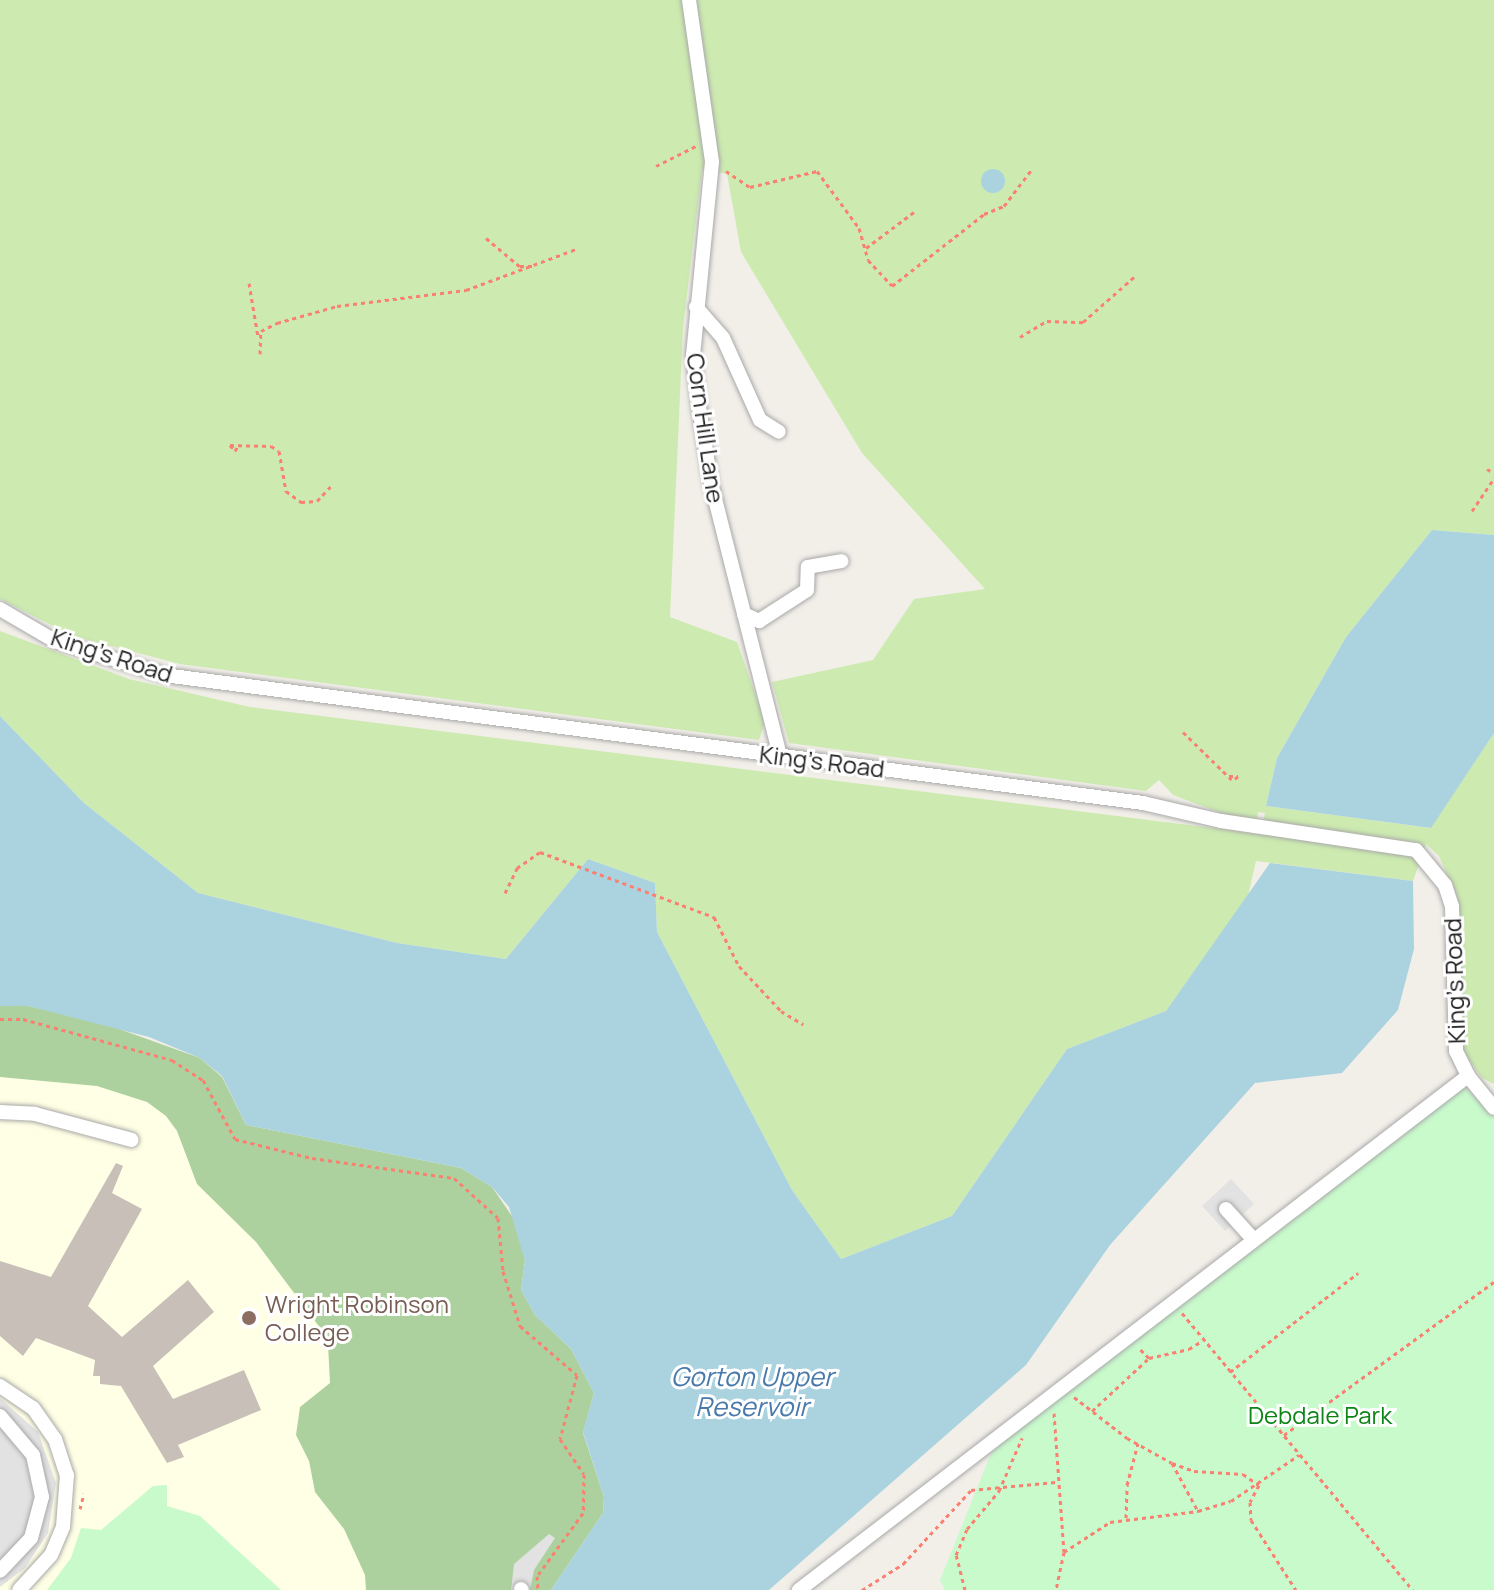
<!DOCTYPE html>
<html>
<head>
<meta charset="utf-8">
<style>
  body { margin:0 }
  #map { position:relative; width:1494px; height:1590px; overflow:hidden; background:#f2efe9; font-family:Manrope,sans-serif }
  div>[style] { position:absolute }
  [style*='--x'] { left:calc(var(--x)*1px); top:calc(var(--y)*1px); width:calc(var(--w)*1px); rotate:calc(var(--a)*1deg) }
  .education>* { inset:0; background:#ffffe5 }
  .grass>* { inset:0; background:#cdebb0 }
  .forest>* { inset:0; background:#add19e }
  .park>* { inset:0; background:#c8facc }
  .parking>* { inset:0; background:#e2e2e2 }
  .water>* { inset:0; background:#aad3df }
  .round { border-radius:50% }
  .building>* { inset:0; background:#c7bfb8 }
  .path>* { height:3px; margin-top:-1.5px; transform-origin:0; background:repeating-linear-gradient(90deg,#fa8072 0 4px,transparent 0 8px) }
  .roads { filter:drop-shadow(0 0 2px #a9a9a9) drop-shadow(0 0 2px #a9a9a9) }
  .minor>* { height:14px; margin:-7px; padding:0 7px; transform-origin:7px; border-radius:7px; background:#fff }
  .dots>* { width:22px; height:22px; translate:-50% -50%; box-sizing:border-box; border:4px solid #fff; border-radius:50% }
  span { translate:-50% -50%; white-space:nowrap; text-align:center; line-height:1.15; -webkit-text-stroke:6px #fff; paint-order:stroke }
  .street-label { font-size:24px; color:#222 }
  .education-label { font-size:24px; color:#785e54 }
  .left { translate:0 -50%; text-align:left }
  .park-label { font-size:24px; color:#0c8416 }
  .water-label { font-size:26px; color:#4a7aab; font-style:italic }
</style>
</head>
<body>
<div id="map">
  <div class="education">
    <div style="clip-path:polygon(0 1033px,152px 1069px,511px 1590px,0 1590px)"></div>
  </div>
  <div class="grass">
    <div style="clip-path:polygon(0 0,1494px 0,1494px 535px,1432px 530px,1346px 637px,1277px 758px,1266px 806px,1430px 828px,1494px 733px,1494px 1084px,1482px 1078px,1463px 1052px,1457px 897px,1439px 856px,1426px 844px,1413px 881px,1256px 861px,1248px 896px,1166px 1011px,1067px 1049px,952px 1216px,841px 1259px,792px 1190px,657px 932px,655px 883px,588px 859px,506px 959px,397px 943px,198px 893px,84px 803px,0 716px,0 631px,129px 679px,250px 707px,1260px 834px,1265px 813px,1258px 812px,1257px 821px,1237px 819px,1173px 795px,1159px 780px,1146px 791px,789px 743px,772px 682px,873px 660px,914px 599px,985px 589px,862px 453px,741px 252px,727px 174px,702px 169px,683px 328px,670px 617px,737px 642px,765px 722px,759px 740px,180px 664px,73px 636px,0 599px)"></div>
  </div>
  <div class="forest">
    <div style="clip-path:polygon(0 1006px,28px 1006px,94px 1020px,200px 1058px,222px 1077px,246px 1125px,461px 1168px,492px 1187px,518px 1225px,525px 1261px,521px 1290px,535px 1315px,571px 1349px,594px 1393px,583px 1433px,604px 1497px,603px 1513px,551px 1590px,366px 1590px,365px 1575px,344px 1529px,315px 1492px,309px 1461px,296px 1435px,300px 1407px,330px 1383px,328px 1344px,318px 1325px,256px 1242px,197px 1184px,177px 1131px,166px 1116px,147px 1102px,97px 1086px,0 1077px)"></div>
  </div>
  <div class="park">
    <div style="clip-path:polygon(1465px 1087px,1494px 1113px,1494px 1590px,945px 1590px,940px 1580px,994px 1446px)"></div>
    <div style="clip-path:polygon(167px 1485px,167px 1506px,200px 1516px,281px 1590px,47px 1590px,71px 1558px,81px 1528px,101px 1530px,153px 1486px)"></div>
  </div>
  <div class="parking">
    <div style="clip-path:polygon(1231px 1179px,1254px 1204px,1225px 1231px,1202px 1206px)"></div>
    <div style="clip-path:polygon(0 1398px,38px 1432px,56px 1483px,48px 1533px,25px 1568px,0 1587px)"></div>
    <div style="clip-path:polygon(549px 1534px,555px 1538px,534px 1570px,530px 1590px,511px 1590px,514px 1564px)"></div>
  </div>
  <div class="water">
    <div class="round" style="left:981px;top:169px;width:24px;height:24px"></div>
    <div style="clip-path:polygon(1432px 530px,1494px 535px,1494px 733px,1431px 828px,1266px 806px,1277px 758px,1346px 637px)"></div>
    <div style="clip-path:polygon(0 716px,84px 803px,198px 893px,397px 943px,506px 959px,588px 859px,655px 883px,657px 932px,792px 1190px,841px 1259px,952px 1216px,1067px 1049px,1166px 1011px,1270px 863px,1413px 881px,1414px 949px,1398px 1010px,1342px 1073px,1255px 1083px,1110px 1245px,1026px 1365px,769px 1590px,551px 1590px,603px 1513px,604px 1497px,583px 1432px,594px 1393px,571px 1349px,535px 1315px,521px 1290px,525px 1261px,509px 1207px,492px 1187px,461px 1168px,246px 1125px,222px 1076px,200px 1058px,149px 1037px,28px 1006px,0 1006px)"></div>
  </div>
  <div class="building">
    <div style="clip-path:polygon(116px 1163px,123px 1166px,112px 1193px,142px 1209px,88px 1306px,122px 1337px,188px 1280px,214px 1312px,153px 1366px,173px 1399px,244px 1370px,261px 1410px,178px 1445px,184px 1457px,167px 1463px,121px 1386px,100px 1384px,100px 1376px,93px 1376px,95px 1360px,36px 1338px,23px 1356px,0 1336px,0 1261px,51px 1277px)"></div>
  </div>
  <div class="path">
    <div style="--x:656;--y:166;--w:45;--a:-26.6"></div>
    <div style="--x:726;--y:171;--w:29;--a:34"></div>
    <div style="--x:750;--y:187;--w:69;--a:-13.4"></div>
    <div style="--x:817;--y:171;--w:71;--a:53.6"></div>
    <div style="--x:859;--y:228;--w:33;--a:74"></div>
    <div style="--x:868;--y:260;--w:35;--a:47"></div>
    <div style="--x:892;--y:286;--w:117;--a:-38"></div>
    <div style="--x:984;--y:214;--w:22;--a:-22"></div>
    <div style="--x:1004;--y:206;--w:46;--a:-52.9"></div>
    <div style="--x:486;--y:238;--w:48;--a:40"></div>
    <div style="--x:866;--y:248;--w:60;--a:-36.9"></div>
    <div style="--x:520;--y:266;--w:12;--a:0"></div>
    <div style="--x:249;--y:283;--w:55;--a:80.5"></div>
    <div style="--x:1020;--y:337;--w:31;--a:-31"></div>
    <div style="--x:1047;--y:321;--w:36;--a:2"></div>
    <div style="--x:1083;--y:322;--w:69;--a:-41.5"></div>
    <div style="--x:260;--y:354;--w:23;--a:-88"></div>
    <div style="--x:261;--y:331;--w:18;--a:-27"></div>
    <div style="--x:277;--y:323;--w:62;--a:-15.8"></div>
    <div style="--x:337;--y:306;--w:130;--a:-7.1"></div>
    <div style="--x:466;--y:290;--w:117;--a:-20.4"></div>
    <div style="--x:230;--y:445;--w:41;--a:1.4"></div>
    <div style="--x:271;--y:446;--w:9;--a:32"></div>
    <div style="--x:279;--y:451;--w:41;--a:80.1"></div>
    <div style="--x:286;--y:491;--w:19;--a:36"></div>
    <div style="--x:301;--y:502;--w:16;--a:-4"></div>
    <div style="--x:317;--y:501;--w:23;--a:-47"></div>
    <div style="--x:230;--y:445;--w:8;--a:50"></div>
    <div style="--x:235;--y:451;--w:8;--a:-60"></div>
    <div style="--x:1487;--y:469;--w:8;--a:30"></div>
    <div style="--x:1472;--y:511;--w:40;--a:-56"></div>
    <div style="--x:1183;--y:732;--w:70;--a:44.4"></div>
    <div style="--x:1229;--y:776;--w:9;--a:0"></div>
    <div style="--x:1238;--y:776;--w:7;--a:135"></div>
    <div style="--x:505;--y:893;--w:28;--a:-64"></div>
    <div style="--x:517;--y:868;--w:28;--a:-35"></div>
    <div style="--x:540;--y:852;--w:186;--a:20.5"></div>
    <div style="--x:714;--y:917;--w:55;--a:63"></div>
    <div style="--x:739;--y:966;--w:62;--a:47"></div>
    <div style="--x:781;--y:1011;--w:26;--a:31"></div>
    <div style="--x:0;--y:1019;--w:23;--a:0"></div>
    <div style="--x:23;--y:1019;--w:155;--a:15.4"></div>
    <div style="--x:172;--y:1060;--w:37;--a:33"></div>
    <div style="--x:203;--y:1080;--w:67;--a:61.5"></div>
    <div style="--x:235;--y:1139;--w:79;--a:13.9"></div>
    <div style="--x:312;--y:1158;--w:143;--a:8"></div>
    <div style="--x:454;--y:1178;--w:59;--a:42.3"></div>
    <div style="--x:498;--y:1218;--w:53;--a:84.6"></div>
    <div style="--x:503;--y:1271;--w:58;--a:72.8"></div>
    <div style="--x:520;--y:1326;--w:75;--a:40.7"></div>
    <div style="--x:577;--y:1375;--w:66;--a:104.9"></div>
    <div style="--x:560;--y:1439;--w:42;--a:55.6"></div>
    <div style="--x:584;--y:1474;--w:39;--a:91"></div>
    <div style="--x:583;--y:1513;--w:78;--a:126.1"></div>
    <div style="--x:537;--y:1576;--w:14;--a:86"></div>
    <div style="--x:1182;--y:1313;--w:361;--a:50.2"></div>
    <div style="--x:1149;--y:1358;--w:41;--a:-12.7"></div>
    <div style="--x:1189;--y:1349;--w:15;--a:-32"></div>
    <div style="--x:1230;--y:1372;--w:162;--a:-37.7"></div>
    <div style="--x:1074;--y:1397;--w:67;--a:37.7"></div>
    <div style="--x:1127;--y:1438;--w:51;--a:29.1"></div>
    <div style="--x:1172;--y:1463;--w:23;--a:20"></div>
    <div style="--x:1194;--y:1471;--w:49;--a:3.5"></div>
    <div style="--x:1243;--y:1474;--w:19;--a:35"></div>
    <div style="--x:1259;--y:1485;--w:19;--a:118"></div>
    <div style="--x:1250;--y:1502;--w:18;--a:87"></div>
    <div style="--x:1251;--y:1520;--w:83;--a:57.3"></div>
    <div style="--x:1092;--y:1411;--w:78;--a:-42.9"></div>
    <div style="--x:1149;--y:1358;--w:14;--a:-135"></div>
    <div style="--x:1054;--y:1413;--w:139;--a:85.9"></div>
    <div style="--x:1064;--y:1552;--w:39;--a:102"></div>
    <div style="--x:1284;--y:1435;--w:260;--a:-36.1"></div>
    <div style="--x:1172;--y:1463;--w:55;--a:61.6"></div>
    <div style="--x:80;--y:1509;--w:16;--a:-76"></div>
    <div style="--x:1126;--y:1518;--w:33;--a:-88"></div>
    <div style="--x:1127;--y:1485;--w:43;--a:-75.3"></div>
    <div style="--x:1064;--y:1552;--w:55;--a:-33.1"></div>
    <div style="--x:1110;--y:1522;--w:89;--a:-7.1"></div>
    <div style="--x:1198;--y:1511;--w:34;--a:-17"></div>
    <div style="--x:1231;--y:1501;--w:82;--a:-34.1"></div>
    <div style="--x:862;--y:1590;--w:49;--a:-32.4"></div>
    <div style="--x:903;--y:1564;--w:100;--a:-47.4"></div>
    <div style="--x:971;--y:1490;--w:85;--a:-5.4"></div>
    <div style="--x:965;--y:1590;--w:36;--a:-104"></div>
    <div style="--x:956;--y:1555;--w:28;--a:-67"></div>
    <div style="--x:967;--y:1529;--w:50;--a:-49.9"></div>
    <div style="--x:999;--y:1491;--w:58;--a:-66.5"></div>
  </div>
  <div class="roads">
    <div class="minor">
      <div style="--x:689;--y:0;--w:164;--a:81.9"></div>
      <div style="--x:712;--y:162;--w:194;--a:95.6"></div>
      <div style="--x:693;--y:355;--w:52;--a:83.4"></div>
      <div style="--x:699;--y:407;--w:77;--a:81"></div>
      <div style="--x:711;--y:483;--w:281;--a:75.8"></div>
      <div style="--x:696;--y:307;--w:41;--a:48.9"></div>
      <div style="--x:723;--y:338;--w:90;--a:65.7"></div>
      <div style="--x:760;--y:420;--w:22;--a:32"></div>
      <div style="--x:0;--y:609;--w:64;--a:30.2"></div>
      <div style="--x:55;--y:641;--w:114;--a:17.3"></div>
      <div style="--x:164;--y:675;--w:987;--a:7.45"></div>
      <div style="--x:1143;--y:803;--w:80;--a:13"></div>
      <div style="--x:1221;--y:821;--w:197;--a:8.5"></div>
      <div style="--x:1416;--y:850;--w:45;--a:50.4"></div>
      <div style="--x:1445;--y:885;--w:22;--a:72"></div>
      <div style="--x:1452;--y:906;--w:145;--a:88.4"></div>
      <div style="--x:1456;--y:1051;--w:28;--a:64"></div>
      <div style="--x:1468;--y:1076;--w:41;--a:50.9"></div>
      <div style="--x:744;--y:614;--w:17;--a:25"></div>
      <div style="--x:759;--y:621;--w:57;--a:-32.9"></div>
      <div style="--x:807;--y:590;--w:23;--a:-88"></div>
      <div style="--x:808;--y:567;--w:34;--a:-10"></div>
      <div style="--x:0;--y:1112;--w:35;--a:3"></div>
      <div style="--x:35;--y:1114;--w:100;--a:15"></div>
      <div style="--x:1226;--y:1209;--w:39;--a:48"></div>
      <div style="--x:0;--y:1386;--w:40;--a:34"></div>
      <div style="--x:33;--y:1408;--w:38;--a:55"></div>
      <div style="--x:55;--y:1439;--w:38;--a:72"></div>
      <div style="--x:67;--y:1475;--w:52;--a:94.4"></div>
      <div style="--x:63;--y:1527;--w:30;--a:113"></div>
      <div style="--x:51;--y:1555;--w:47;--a:132.4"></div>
      <div style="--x:0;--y:1416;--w:51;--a:49.8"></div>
      <div style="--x:33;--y:1455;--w:43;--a:77.9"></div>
      <div style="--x:42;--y:1497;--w:42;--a:105"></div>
      <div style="--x:31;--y:1538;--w:45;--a:133.2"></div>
      <div style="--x:521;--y:1589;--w:1;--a:45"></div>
      <div style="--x:799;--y:1590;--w:844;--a:-37.54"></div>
    </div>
  </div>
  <div class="dots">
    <div style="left:249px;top:1318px;background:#8d6e63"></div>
  </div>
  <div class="street-label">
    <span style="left:706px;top:428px;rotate:82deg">Corn Hill Lane</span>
    <span style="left:112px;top:655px;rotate:18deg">King's Road</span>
    <span style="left:822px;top:761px;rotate:7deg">King's Road</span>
    <span style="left:1454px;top:981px;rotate:-92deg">King's Road</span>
  </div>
  <div class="education-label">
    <span class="left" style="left:265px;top:1318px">Wright Robinson<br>College</span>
  </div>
  <div class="park-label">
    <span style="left:1320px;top:1415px">Debdale Park</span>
  </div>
  <div class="water-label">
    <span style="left:752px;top:1392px">Gorton Upper<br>Reservoir</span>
  </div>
</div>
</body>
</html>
